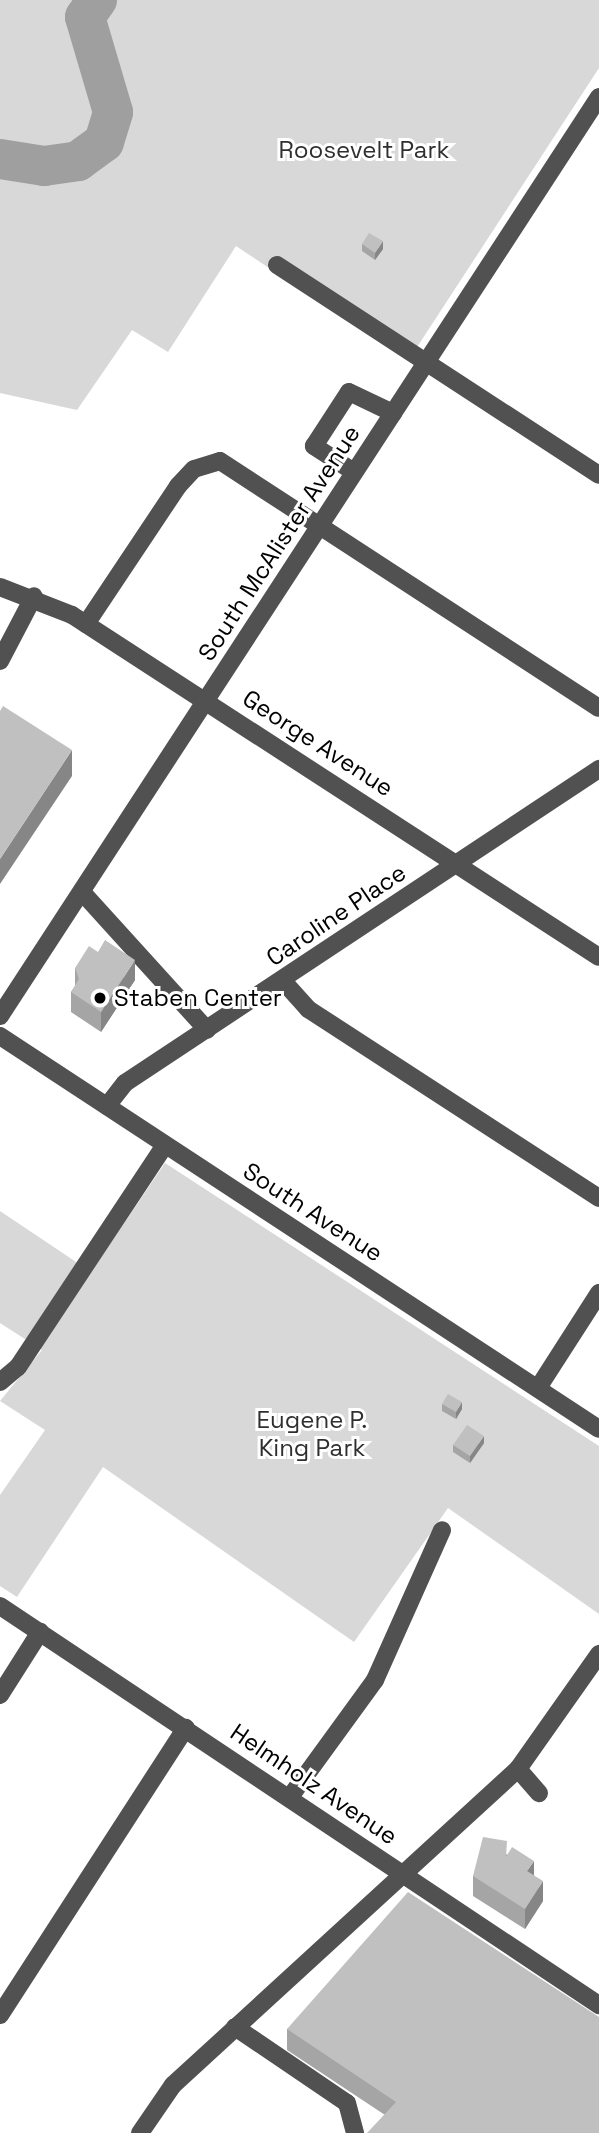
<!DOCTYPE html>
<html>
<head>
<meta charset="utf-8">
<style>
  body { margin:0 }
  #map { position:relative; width:599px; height:2133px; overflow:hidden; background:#fff; font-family:"Space Grotesk",sans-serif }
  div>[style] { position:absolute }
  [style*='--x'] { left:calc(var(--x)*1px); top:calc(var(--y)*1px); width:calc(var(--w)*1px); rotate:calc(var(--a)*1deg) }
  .green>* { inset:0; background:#d8d8d8 }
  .river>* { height:40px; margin:-20px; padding:0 20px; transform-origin:20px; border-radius:20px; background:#9f9f9f }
  .minor>* { height:18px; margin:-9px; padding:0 9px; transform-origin:9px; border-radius:9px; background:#515151 }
  .wall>* { inset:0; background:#a5a5a5 }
  .shaded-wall>* { inset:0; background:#868686 }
  .building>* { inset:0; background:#c0c0c0 }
  .dots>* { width:19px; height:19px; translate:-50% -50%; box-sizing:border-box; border:4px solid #fff; border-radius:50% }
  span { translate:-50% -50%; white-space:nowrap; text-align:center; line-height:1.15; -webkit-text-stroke:6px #fff; paint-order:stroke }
  .park-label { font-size:24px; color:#2f2f2f }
  .street-label { font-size:24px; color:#000 }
  .poi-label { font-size:24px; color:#000 }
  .left { translate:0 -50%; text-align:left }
</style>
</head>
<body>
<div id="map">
  <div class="green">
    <div style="clip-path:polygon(0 0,599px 0,599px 68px,408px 361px,236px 246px,168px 352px,132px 330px,77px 410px,0 393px)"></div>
    <div style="clip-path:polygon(165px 1163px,599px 1446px,599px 1614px,448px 1508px,354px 1642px,103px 1467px,17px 1597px,0 1586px,0 1495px,45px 1430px,0 1401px,42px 1350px,0 1323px,0 1211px,91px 1272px)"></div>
  </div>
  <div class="river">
    <div style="--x:0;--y:159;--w:45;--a:9"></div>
    <div style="--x:44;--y:166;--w:34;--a:-8"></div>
    <div style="--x:78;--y:161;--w:32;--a:-36"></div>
    <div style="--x:104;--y:142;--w:31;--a:-73"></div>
    <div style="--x:113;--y:112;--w:99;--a:-106.4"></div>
    <div style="--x:85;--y:17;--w:21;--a:-55"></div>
  </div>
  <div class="minor">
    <div style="--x:277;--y:265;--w:384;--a:33.1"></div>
    <div style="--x:354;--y:472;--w:48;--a:-147"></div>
    <div style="--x:314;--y:446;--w:64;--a:-57.1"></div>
    <div style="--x:349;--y:392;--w:49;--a:25.5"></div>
    <div style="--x:0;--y:587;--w:77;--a:21.3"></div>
    <div style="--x:72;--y:615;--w:628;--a:32.98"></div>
    <div style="--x:86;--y:624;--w:166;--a:-56.3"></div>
    <div style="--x:178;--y:486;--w:23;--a:-47"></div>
    <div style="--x:194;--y:469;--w:27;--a:-17"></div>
    <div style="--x:220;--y:461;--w:452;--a:33.1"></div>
    <div style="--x:0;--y:661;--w:73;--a:-62.4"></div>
    <div style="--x:82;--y:892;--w:186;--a:47.8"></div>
    <div style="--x:283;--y:981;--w:38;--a:48"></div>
    <div style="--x:308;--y:1009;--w:347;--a:33"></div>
    <div style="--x:0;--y:1016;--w:1097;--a:-56.9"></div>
    <div style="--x:0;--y:1036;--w:716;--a:33.27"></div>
    <div style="--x:107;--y:1106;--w:29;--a:-52"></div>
    <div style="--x:125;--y:1083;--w:569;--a:-33.52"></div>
    <div style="--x:0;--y:1382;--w:23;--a:-40"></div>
    <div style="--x:18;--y:1367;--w:266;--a:-56.5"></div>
    <div style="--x:538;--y:1388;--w:113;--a:-57.3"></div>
    <div style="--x:0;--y:1606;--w:720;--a:33.67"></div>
    <div style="--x:0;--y:1695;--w:75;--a:-57.6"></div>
    <div style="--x:518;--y:1769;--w:32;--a:49"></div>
    <div style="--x:290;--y:1797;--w:145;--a:-54"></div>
    <div style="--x:375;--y:1680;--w:164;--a:-65.9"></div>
    <div style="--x:0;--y:2015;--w:342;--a:-57.1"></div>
    <div style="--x:235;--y:2027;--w:135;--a:34.2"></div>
    <div style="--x:347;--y:2103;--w:31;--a:75"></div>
    <div style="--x:140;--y:2133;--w:58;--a:-55.5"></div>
    <div style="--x:173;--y:2085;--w:468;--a:-42.5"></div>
    <div style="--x:518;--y:1769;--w:141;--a:-54.8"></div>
  </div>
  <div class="wall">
    <div style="clip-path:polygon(362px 244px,383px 249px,375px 260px,362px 251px)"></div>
    <div style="clip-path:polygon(75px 968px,135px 980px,101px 1032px,71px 1012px,71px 992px,75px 986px)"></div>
    <div style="clip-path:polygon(442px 1404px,462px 1409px,456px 1419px,442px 1411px)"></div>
    <div style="clip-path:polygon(484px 1443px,470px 1463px,453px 1452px,453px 1445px)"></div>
    <div style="clip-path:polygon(507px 1854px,534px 1875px,543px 1901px,525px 1929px,473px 1896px,473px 1876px)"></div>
    <div style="clip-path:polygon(599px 2017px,385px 2115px,287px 2050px,287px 2029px)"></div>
  </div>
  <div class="shaded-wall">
    <div style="clip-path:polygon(383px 241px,383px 249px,375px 260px,375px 253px)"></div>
    <div style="clip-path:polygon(72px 750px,72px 776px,0 884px,0 859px)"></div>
    <div style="clip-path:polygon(135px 960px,135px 980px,101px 1032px,101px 1012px)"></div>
    <div style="clip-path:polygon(462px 1402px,462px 1409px,456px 1419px,456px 1412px)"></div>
    <div style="clip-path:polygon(484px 1436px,484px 1443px,470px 1463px,470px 1456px)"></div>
    <div style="clip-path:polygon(534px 1861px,534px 1881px,527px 1871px)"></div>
    <div style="clip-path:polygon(543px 1881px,543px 1901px,525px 1929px,525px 1909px)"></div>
  </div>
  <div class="building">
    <div style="clip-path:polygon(369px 233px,383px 241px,375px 253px,362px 244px)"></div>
    <div style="clip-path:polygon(3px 706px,72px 750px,0 859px,0 711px)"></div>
    <div style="clip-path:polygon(105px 940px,135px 960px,101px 1012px,71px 992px,79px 979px,75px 968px,89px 946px,98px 952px)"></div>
    <div style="clip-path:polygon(448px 1394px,462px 1402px,456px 1412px,442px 1404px)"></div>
    <div style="clip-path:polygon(467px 1425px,484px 1436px,470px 1456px,453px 1445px)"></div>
    <div style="clip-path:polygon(483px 1837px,507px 1841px,506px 1857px,512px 1847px,534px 1861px,527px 1871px,543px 1881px,525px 1909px,473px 1876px)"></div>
    <div style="clip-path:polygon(408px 1892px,599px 2017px,599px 2133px,367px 2133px,396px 2102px,287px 2029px)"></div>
  </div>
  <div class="dots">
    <div style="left:100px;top:998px;background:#000"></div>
  </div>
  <div class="park-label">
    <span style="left:364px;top:150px">Roosevelt Park</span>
    <span style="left:312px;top:1434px">Eugene P.<br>King Park</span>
  </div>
  <div class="street-label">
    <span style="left:279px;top:543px;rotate:-57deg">South McAlister Avenue</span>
    <span style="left:318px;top:743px;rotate:33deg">George Avenue</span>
    <span style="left:336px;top:915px;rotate:-34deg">Caroline Place</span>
    <span style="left:313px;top:1212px;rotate:33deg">South Avenue</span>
    <span style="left:314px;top:1784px;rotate:34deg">Helmholz Avenue</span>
  </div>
  <div class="poi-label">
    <span class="left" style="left:114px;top:998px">Staben Center</span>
  </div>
</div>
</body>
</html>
